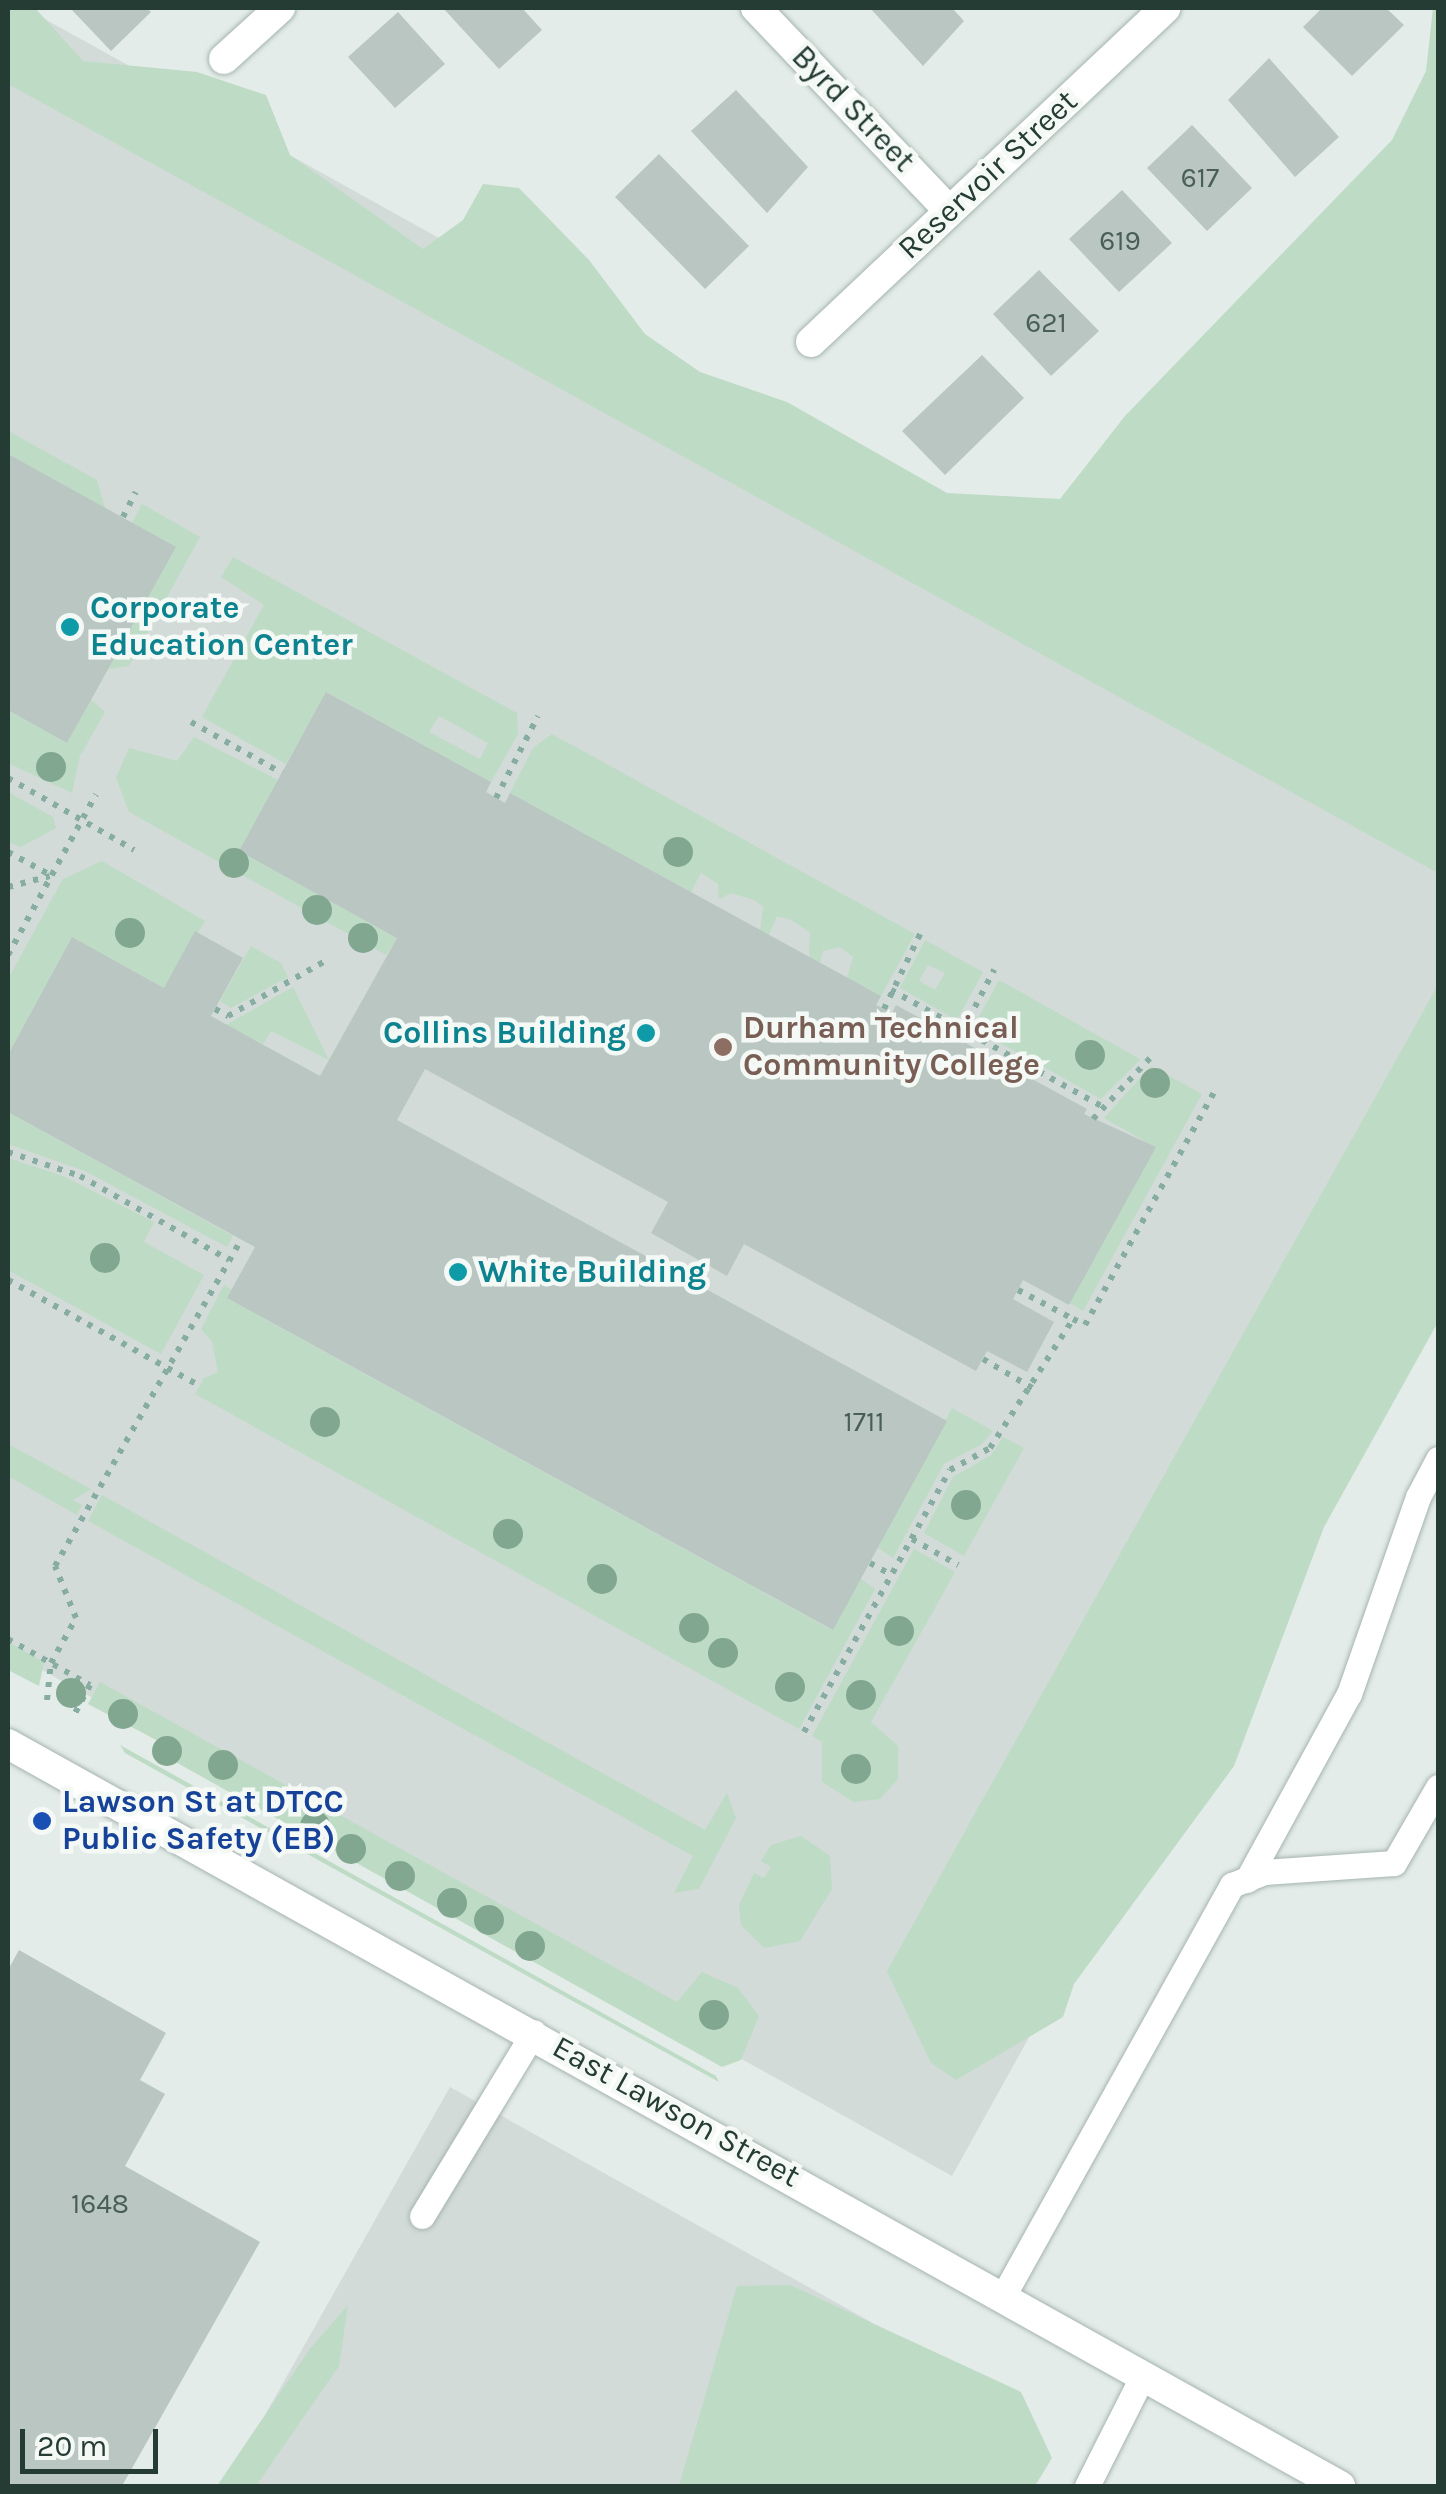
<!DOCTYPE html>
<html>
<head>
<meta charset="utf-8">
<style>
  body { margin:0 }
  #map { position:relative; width:1446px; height:2494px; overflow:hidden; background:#e3ece8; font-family:Karla,sans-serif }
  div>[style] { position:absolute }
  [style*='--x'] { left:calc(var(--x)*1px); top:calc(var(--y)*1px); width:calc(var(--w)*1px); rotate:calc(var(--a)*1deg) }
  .built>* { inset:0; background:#d2dbd7 }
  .green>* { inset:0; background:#bedbc6 }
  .building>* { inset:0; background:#b9c6c1 }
  .path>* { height:6px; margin-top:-3px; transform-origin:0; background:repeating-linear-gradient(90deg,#87aca1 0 5px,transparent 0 13px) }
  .roads { filter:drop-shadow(0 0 2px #a6b4af) drop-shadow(0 0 2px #a6b4af) }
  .lane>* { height:25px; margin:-12.5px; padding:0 12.5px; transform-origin:12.5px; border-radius:12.5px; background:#fff }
  .street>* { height:30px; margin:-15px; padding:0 15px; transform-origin:15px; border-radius:15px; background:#fff }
  .secondary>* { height:30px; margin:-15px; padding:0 15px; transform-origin:15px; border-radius:15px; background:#fff }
  .trees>* { width:30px; height:30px; margin:-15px; border-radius:50%; background:#82a791 }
  .dots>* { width:28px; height:28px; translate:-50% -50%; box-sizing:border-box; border:5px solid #f4f9f6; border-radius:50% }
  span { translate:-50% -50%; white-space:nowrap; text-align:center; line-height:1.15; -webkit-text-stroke:9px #f4f9f6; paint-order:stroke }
  .number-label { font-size:28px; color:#4a5e58 }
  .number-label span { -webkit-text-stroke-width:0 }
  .street-label { font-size:32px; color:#253c35 }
  .culture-label { font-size:32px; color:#0d838f; font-weight:700 }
  .left { translate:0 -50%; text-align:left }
  .right { translate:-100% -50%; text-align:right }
  .education-label { font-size:32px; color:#785e54; font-weight:700 }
  .transit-label { font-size:32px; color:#164399; font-weight:700 }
  .frame { position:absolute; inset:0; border:10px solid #253c35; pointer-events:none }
  .scale { position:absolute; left:20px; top:2429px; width:138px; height:45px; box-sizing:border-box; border:5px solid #253c35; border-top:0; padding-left:12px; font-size:30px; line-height:35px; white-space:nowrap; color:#253c35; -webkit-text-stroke:8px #f4f9f6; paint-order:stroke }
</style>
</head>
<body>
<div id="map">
  <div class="built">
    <div style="clip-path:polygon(8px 8px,25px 8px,1438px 793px,1438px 1301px,952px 2176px,8px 1651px)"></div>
    <div style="clip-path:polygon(450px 2087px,871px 2322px,780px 2486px,225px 2486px)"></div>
  </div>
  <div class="green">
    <div style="clip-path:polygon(8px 8px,35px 8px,83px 61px,197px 72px,266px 95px,290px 155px,423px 249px,463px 220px,483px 184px,519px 188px,589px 260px,645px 334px,700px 372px,787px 402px,947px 493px,1060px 499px,1125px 416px,1392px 140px,1426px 71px,1433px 8px,1438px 8px,1438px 873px,8px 84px)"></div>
    <div style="clip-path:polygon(8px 431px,97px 480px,105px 508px,8px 454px)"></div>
    <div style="clip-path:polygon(142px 504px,200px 537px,129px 666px,108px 669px,175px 548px,132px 523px)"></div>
    <div style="clip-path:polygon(evenodd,233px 557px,517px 713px,518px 734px,491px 782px,327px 692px,286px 764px,202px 717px,264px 605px,221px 577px,233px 557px,439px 716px,488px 743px,480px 759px,429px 732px,439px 716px)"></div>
    <div style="clip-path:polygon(91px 700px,105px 712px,80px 756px,72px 793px,8px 763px,8px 710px,67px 743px)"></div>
    <div style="clip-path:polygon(552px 734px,915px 934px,881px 996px,847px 978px,853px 957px,840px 947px,823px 951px,820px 963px,809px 957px,810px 932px,791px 920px,777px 916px,769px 935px,760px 931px,763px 907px,754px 900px,731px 893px,719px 899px,718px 884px,701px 873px,691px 892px,510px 793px,533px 748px)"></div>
    <div style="clip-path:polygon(194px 737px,278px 780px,239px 851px,397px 938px,386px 955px,129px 812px,116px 778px,129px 748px,177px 761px)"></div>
    <div style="clip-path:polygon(8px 792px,53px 817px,56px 828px,21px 847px,8px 842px)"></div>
    <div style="clip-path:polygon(102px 861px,205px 921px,164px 988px,72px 937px,8px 1055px,8px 979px,63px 879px)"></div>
    <div style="clip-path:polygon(evenodd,925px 940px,983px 972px,957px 1020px,900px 988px,925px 940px,928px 965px,945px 973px,935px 990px,919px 981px,928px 965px)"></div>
    <div style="clip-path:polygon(251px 946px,281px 963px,288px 977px,231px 1008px,220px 1001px)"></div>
    <div style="clip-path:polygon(999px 980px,1140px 1059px,1141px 1059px,1101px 1099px,973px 1028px)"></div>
    <div style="clip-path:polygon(1438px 985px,1438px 1322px,1324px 1527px,1234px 1766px,1074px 1984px,1063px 2017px,956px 2080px,931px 2063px,887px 1971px)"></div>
    <div style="clip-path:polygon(293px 987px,329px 1060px,271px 1031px,263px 1044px,226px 1025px)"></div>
    <div style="clip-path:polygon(1151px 1066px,1202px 1094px,1083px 1311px,1070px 1303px,1155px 1147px,1104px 1118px)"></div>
    <div style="clip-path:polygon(8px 1112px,233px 1236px,227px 1247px,85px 1171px,8px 1144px)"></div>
    <div style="clip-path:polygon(8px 1158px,63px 1176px,154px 1222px,144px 1242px,204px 1275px,161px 1354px,8px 1270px)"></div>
    <div style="clip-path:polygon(224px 1285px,232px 1290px,228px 1299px,832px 1630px,861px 1579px,875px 1589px,799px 1729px,195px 1394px,204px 1378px,218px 1372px,212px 1342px,201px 1329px)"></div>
    <div style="clip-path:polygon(952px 1408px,993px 1431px,982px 1444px,944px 1464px,893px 1558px,878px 1548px)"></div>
    <div style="clip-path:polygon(1003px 1437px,1024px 1448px,964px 1556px,924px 1533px,953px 1477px,991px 1455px)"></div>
    <div style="clip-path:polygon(8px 1444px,91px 1489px,73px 1500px,82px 1505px,77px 1515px,8px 1476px)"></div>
    <div style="clip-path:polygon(102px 1495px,705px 1830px,727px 1793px,736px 1818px,699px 1889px,674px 1893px,693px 1856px,88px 1521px)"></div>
    <div style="clip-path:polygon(914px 1549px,955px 1572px,871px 1722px,898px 1746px,898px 1779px,880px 1799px,854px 1802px,822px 1782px,822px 1742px,812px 1736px)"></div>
    <div style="clip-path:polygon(8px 1642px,44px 1662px,39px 1686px,8px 1670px)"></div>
    <div style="clip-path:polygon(100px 1682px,677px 2002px,702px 1972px,738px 1988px,759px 2016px,741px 2060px,722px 2067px,154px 1750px,158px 1741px,88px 1704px)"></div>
    <div style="clip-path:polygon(120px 1745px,716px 2076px,719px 2082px,125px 1753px)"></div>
    <div style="clip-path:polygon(801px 1836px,830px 1856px,832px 1889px,800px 1941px,764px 1948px,741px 1925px,739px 1905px,754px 1873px,764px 1878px,771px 1867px,761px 1861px,771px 1845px)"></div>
    <div style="clip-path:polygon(790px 2285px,1021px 2392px,1052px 2458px,1035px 2486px,679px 2486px,737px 2286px)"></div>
    <div style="clip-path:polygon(348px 2305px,339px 2366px,256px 2486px,217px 2486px,309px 2350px)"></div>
  </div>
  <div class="building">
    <div style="clip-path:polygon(70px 8px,147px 8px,151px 12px,111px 51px)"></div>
    <div style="clip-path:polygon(443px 8px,522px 8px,542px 30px,499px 69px)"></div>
    <div style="clip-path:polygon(870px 8px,952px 8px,964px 21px,923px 66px)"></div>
    <div style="clip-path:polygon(1322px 8px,1386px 8px,1404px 25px,1352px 76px,1303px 27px)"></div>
    <div style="clip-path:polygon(398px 12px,445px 64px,395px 108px,348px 57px)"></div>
    <div style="clip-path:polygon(1269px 58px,1339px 137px,1295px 177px,1228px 100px)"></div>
    <div style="clip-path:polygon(736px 90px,808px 167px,767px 213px,691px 131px)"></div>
    <div style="clip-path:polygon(1192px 125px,1252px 188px,1207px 231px,1147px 168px)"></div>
    <div style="clip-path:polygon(659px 154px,749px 246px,705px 289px,615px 197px)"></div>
    <div style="clip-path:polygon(1122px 190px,1172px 243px,1119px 292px,1069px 239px)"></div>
    <div style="clip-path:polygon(1039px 270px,1099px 331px,1051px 376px,993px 314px)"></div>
    <div style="clip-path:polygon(982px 355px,1024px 398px,945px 475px,902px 431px)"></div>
    <div style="clip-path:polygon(8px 454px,176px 547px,67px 743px,8px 710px)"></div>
    <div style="clip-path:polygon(326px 692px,491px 782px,486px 792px,505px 803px,510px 793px,881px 996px,876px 1005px,892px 1013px,896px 1005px,1087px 1109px,1084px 1114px,1156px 1147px,1069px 1305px,1023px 1280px,1013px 1299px,1054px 1322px,1027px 1372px,987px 1351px,976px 1371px,744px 1244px,727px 1276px,651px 1233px,668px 1202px,425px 1069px,397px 1120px,947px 1421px,833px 1630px,227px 1298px,255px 1247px,8px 1112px,8px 1055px,72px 937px,164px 988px,195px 931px,243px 958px,211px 1016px,320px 1076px,397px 938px,239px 851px)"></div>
    <div style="clip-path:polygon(19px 1950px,166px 2033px,140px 2080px,165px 2094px,125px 2166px,260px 2242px,122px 2486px,8px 2486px,8px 1970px)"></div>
  </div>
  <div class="path">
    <div style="--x:123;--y:517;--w:28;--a:-63"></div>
    <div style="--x:191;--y:722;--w:104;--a:29.3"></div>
    <div style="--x:8;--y:778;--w:145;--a:29.7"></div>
    <div style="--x:496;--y:798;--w:92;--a:-62.9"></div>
    <div style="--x:8;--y:852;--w:50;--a:28.6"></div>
    <div style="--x:8;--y:887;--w:43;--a:-14.7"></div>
    <div style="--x:8;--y:955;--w:183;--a:-61.3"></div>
    <div style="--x:891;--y:990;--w:240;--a:28.9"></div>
    <div style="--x:215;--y:1009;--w:15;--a:28"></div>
    <div style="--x:228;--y:1016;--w:114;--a:-29.5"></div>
    <div style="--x:884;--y:1009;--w:88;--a:-64.3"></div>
    <div style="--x:963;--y:1030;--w:68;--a:-62.7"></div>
    <div style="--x:1093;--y:1119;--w:86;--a:-46.9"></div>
    <div style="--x:8;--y:1152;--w:76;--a:18.4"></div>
    <div style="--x:80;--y:1176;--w:171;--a:29.4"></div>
    <div style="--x:8;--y:1280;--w:217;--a:28.9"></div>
    <div style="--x:1018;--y:1290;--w:62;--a:27.8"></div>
    <div style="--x:983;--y:1359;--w:59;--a:30.5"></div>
    <div style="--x:912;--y:1539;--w:53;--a:29.5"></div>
    <div style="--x:870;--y:1563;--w:25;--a:29"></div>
    <div style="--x:8;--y:1639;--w:94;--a:29.3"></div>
    <div style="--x:90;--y:1685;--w:34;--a:118"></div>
    <div style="--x:47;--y:1700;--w:37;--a:-84"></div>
    <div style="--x:51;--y:1663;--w:51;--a:-60.9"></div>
    <div style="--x:76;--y:1618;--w:56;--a:-112"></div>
    <div style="--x:55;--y:1566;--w:375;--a:-60.3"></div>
    <div style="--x:804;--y:1732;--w:300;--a:-60.9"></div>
    <div style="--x:950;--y:1470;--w:46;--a:-28.8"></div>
    <div style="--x:990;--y:1448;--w:153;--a:-57.2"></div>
    <div style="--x:1073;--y:1319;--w:13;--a:27"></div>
    <div style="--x:1085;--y:1325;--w:269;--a:-61"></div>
  </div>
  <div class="roads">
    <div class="lane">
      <div style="--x:1247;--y:1880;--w:212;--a:-61.3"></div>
      <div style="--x:1349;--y:1694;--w:209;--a:-70.7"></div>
      <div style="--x:1418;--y:1497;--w:43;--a:-62.2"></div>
      <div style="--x:422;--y:2216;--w:215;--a:-58.7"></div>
      <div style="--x:1002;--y:2298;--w:473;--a:-60.9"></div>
      <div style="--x:1232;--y:1885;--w:35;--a:-22"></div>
      <div style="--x:1264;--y:1872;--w:130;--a:-4"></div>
      <div style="--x:1394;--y:1863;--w:88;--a:-59.9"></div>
      <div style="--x:1087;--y:2486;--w:122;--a:-63.2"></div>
    </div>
    <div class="street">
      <div style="--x:756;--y:8;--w:280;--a:46.4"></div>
      <div style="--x:224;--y:59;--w:76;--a:-42.3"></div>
      <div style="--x:811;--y:342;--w:487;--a:-43.3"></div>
    </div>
    <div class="secondary">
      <div style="--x:8;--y:1744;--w:1525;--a:29.12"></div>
    </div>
  </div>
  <div class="trees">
    <div style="left:51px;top:767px"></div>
    <div style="left:678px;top:852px"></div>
    <div style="left:234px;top:863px"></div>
    <div style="left:317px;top:910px"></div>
    <div style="left:130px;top:933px"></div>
    <div style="left:363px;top:938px"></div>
    <div style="left:1090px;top:1055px"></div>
    <div style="left:1155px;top:1083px"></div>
    <div style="left:105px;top:1258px"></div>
    <div style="left:325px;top:1422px"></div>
    <div style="left:966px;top:1505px"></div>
    <div style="left:508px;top:1534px"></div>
    <div style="left:602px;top:1579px"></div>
    <div style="left:694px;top:1628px"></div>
    <div style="left:899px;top:1631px"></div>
    <div style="left:723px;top:1653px"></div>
    <div style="left:790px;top:1687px"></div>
    <div style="left:71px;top:1693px"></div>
    <div style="left:861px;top:1695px"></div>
    <div style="left:123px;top:1714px"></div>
    <div style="left:167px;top:1751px"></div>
    <div style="left:223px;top:1765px"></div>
    <div style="left:856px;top:1769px"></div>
    <div style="left:315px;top:1826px"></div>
    <div style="left:351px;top:1849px"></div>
    <div style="left:400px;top:1876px"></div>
    <div style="left:452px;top:1903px"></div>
    <div style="left:489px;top:1920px"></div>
    <div style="left:530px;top:1946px"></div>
    <div style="left:714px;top:2015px"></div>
  </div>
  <div class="dots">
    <div style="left:70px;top:627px;background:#0f9aa8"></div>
    <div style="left:646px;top:1033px;background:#0f9aa8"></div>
    <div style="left:723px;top:1047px;background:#8d6e63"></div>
    <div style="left:458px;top:1272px;background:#0f9aa8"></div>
    <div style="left:42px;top:1821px;background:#1a4fb4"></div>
  </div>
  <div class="number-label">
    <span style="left:1200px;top:178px">617</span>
    <span style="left:1120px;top:241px">619</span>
    <span style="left:1046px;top:323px">621</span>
    <span style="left:864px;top:1422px">1711</span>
    <span style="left:100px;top:2204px">1648</span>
  </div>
  <div class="street-label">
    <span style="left:853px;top:109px;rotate:46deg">Byrd Street</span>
    <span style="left:988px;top:175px;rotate:-43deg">Reservoir Street</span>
    <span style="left:676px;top:2112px;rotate:29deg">East Lawson Street</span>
  </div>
  <div class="culture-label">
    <span class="left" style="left:90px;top:627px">Corporate<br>Education Center</span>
    <span class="right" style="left:626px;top:1033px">Collins Building</span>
    <span class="left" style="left:478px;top:1272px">White Building</span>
  </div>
  <div class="education-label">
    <span class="left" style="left:743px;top:1047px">Durham Technical<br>Community College</span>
  </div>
  <div class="transit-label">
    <span class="left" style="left:62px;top:1821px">Lawson St at DTCC<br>Public Safety (EB)</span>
  </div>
  <div class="frame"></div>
  <div class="scale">20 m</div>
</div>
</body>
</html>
